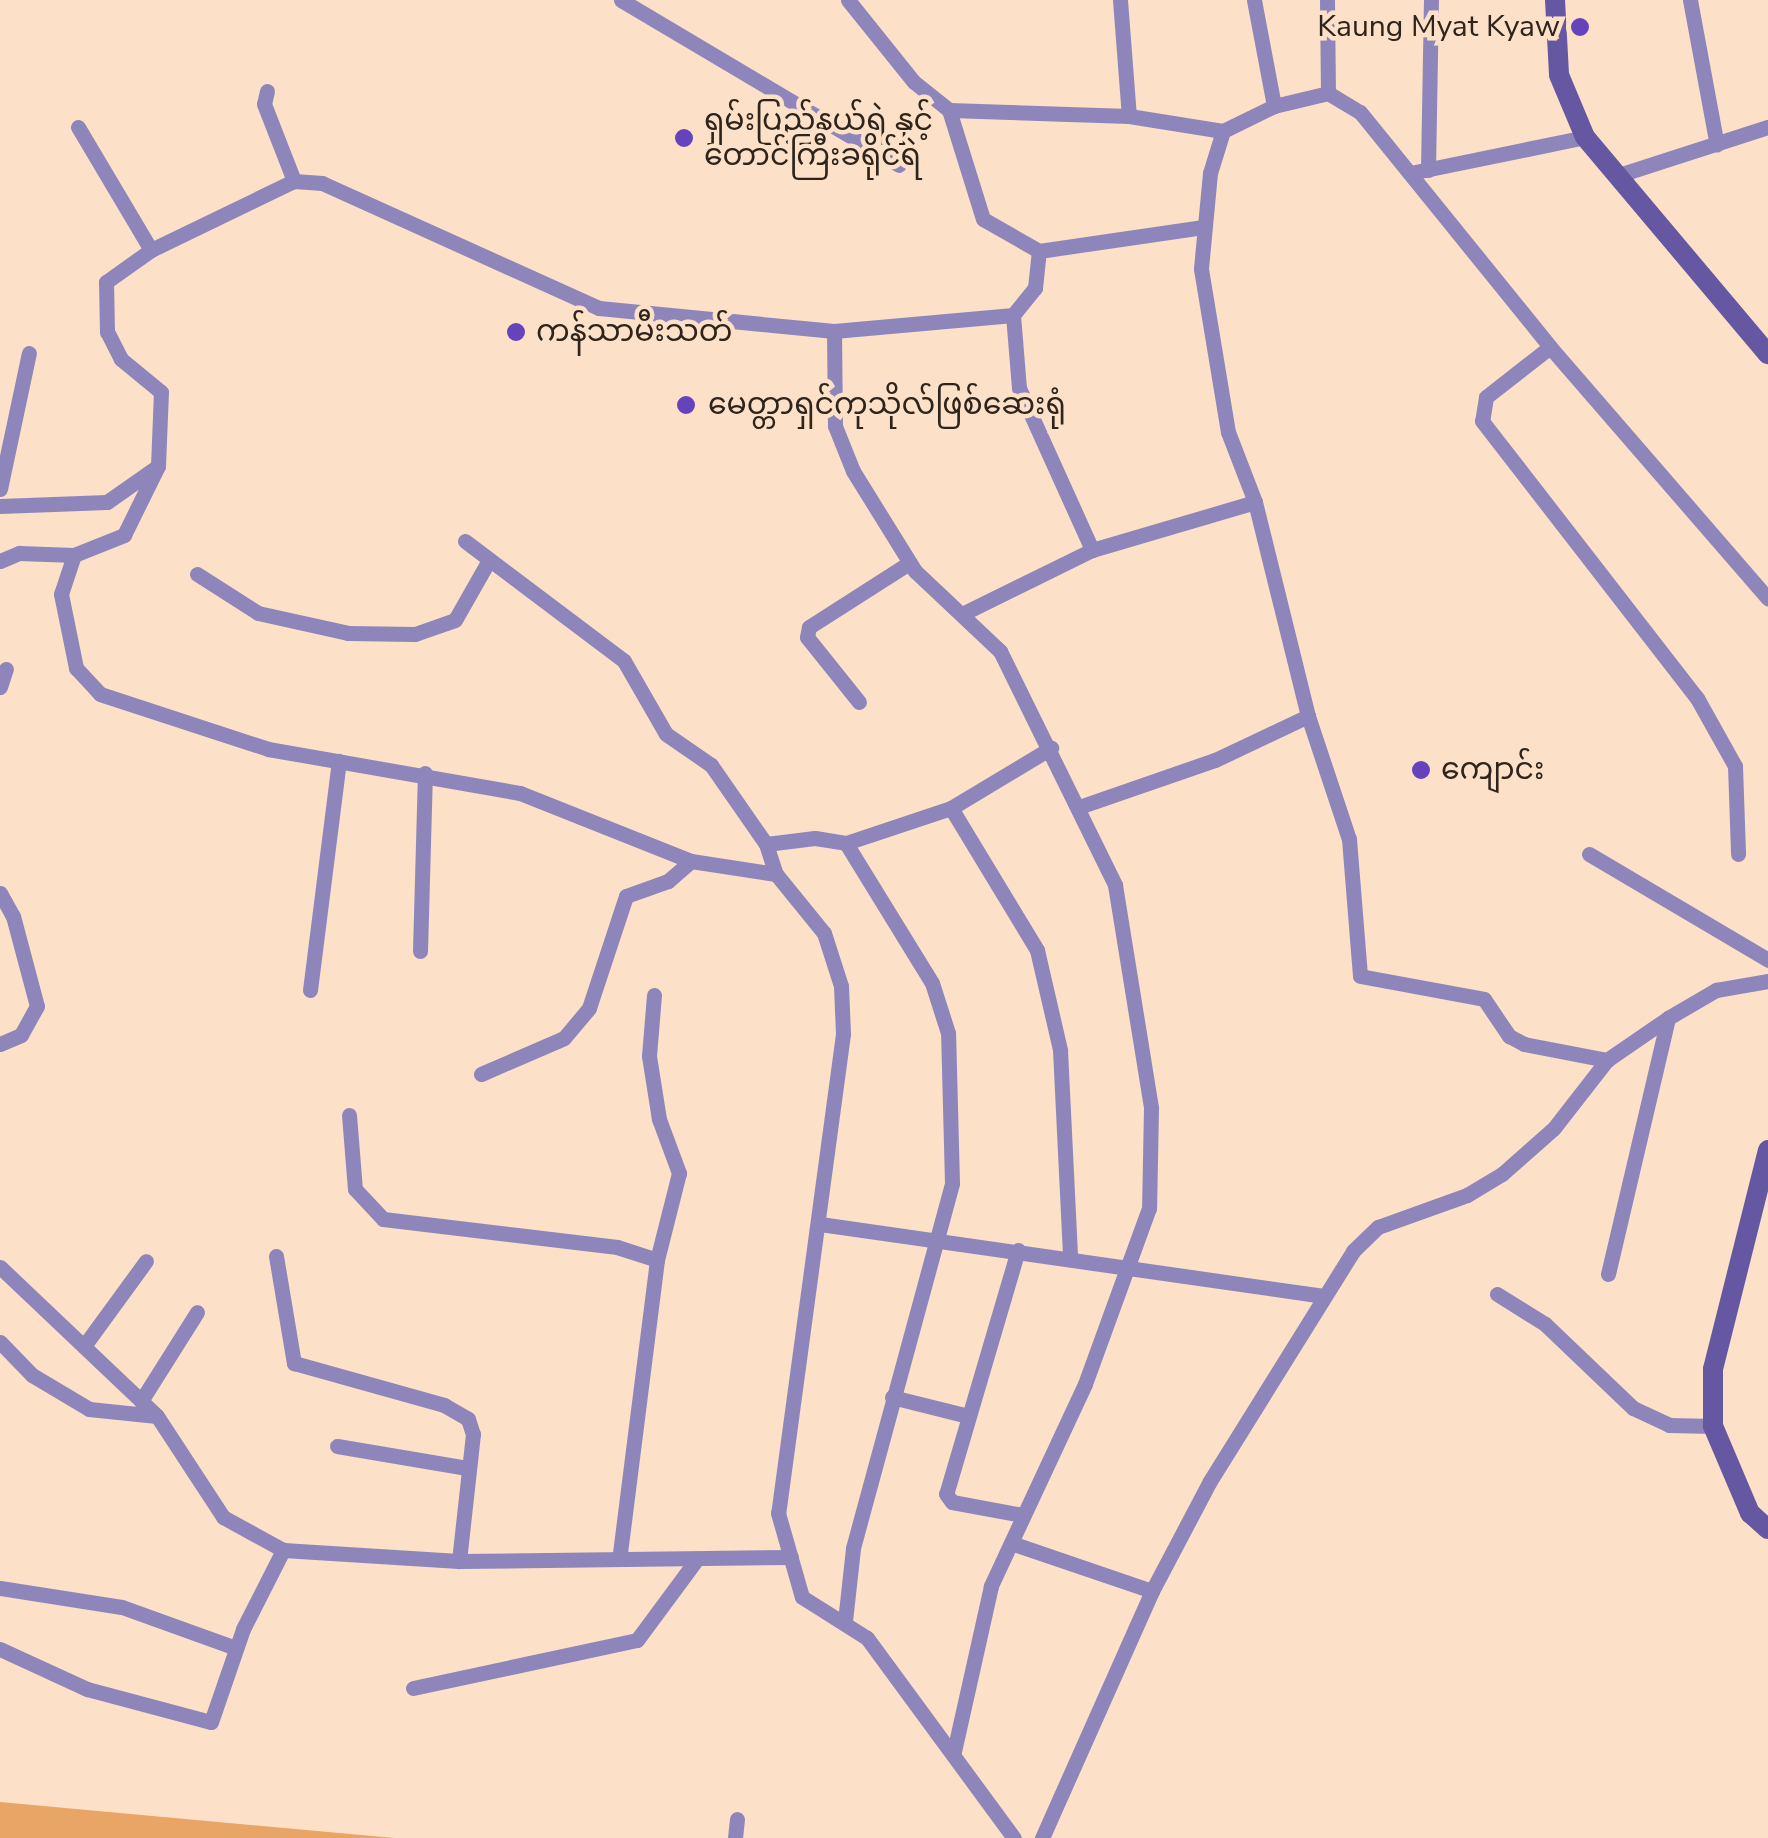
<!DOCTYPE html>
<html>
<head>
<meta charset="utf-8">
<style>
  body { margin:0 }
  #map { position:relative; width:1768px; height:1838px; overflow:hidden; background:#fce0c8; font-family:"Nunito Sans","Noto Sans Myanmar",sans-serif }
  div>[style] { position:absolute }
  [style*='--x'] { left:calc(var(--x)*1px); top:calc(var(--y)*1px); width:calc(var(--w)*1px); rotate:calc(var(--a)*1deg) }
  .forest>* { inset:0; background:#e9a566 }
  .street>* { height:15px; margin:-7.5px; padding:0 7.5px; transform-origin:7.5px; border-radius:7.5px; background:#8e86bb }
  .secondary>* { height:20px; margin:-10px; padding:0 10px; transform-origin:10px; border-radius:10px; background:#6657a3 }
  .dots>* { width:28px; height:28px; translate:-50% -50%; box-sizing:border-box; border:5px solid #fce0c8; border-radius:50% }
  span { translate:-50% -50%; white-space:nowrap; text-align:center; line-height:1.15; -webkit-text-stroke:9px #fce0c8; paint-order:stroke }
  .poi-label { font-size:30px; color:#2e241b }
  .right { translate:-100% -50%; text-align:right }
  .left { translate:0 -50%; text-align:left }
</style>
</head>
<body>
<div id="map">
  <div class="forest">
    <div style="clip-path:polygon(0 1802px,394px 1838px,0 1838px)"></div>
  </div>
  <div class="street">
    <div style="--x:621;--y:0;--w:323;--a:30.7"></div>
    <div style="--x:848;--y:0;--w:105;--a:51.2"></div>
    <div style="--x:914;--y:82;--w:45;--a:38.7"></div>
    <div style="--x:949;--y:110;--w:180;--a:1.9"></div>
    <div style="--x:1129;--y:116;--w:95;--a:9.1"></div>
    <div style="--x:1223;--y:131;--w:57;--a:-26.1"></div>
    <div style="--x:1274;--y:106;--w:56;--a:-13.5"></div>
    <div style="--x:1328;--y:93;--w:37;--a:31"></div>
    <div style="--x:1360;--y:112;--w:302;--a:51"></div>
    <div style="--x:1550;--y:347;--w:333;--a:49.1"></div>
    <div style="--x:1120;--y:0;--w:116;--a:85.6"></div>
    <div style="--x:1254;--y:0;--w:108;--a:79.3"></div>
    <div style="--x:1327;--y:0;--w:93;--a:89.4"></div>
    <div style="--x:1690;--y:0;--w:147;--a:79.5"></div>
    <div style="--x:267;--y:91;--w:13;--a:103"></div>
    <div style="--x:264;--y:104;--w:83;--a:68.7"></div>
    <div style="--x:78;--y:127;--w:143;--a:59.3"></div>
    <div style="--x:1223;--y:131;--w:44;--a:107.2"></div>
    <div style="--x:1210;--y:173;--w:96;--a:95.4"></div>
    <div style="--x:1201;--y:269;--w:165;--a:80.6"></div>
    <div style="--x:1228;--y:432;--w:75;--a:68.9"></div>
    <div style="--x:1255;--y:502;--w:220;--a:76.1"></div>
    <div style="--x:1308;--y:716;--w:130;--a:71.6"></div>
    <div style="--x:1349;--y:839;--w:137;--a:85.4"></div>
    <div style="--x:1360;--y:976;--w:126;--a:10.5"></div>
    <div style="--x:1484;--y:999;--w:45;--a:56"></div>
    <div style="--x:1509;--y:1036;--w:17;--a:28"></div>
    <div style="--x:1524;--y:1044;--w:85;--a:10.9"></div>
    <div style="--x:1428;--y:170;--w:170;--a:-89"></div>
    <div style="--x:1415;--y:172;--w:174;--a:-11.6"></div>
    <div style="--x:1619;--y:175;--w:157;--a:-17.9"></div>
    <div style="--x:1039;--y:251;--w:166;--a:-8.3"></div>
    <div style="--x:1013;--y:315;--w:73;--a:85.3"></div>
    <div style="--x:1019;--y:388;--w:178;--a:65.7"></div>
    <div style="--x:834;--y:331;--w:95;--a:89.4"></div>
    <div style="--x:835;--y:426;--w:48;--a:68.2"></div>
    <div style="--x:853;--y:471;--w:118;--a:58.2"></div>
    <div style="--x:915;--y:571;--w:117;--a:43.3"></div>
    <div style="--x:1000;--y:651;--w:261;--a:63.8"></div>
    <div style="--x:1115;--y:885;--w:226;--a:80.8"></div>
    <div style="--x:1151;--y:1108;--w:100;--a:91.1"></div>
    <div style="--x:1149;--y:1208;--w:187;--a:110"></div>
    <div style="--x:1085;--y:1384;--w:223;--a:115"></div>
    <div style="--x:991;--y:1586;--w:170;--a:102.6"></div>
    <div style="--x:1550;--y:347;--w:81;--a:142"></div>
    <div style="--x:1486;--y:397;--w:24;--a:99"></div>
    <div style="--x:1482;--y:421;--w:351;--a:52.2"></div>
    <div style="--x:1697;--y:698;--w:78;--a:60.8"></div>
    <div style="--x:1735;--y:766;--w:88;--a:88"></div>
    <div style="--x:0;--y:489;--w:139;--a:-78"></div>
    <div style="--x:0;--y:506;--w:107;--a:-2.1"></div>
    <div style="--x:107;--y:502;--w:62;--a:-35.2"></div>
    <div style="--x:465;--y:541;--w:199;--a:37"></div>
    <div style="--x:624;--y:661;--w:84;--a:60.1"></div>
    <div style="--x:666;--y:734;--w:55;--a:34.6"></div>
    <div style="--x:711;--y:765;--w:96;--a:55.2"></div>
    <div style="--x:766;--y:844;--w:32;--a:72"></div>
    <div style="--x:776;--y:874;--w:76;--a:50.9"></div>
    <div style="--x:824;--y:933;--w:56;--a:72.2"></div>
    <div style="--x:841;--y:986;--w:48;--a:87.6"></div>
    <div style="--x:843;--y:1034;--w:483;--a:97.7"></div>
    <div style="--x:778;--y:1513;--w:87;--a:74.1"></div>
    <div style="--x:802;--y:1597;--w:77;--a:32.2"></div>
    <div style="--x:867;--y:1638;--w:248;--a:53.7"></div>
    <div style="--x:74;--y:555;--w:41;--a:108.4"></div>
    <div style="--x:61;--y:594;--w:76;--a:78.5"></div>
    <div style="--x:76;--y:668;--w:35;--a:47"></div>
    <div style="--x:100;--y:694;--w:177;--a:18.1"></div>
    <div style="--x:268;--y:749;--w:256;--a:9.9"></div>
    <div style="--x:520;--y:793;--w:184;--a:21.7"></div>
    <div style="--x:691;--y:861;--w:86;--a:8.7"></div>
    <div style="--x:0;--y:561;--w:21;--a:-23"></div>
    <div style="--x:19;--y:553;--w:55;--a:2.1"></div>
    <div style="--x:74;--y:555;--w:54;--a:-21.8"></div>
    <div style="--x:124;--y:535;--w:77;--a:-63.8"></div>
    <div style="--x:158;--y:466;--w:74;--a:-87.7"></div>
    <div style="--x:161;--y:392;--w:52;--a:-140.5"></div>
    <div style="--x:121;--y:359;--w:30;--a:-117"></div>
    <div style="--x:107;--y:332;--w:50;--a:-91.1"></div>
    <div style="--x:106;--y:282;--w:55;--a:-35.4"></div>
    <div style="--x:151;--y:250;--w:159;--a:-25.8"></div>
    <div style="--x:294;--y:181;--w:28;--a:4"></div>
    <div style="--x:322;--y:183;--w:304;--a:24.3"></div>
    <div style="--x:599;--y:308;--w:236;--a:5.6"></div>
    <div style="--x:834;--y:331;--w:180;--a:-5.1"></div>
    <div style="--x:1013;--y:315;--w:35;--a:-51"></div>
    <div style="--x:1035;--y:288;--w:37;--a:-84"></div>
    <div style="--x:1039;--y:251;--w:64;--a:-150.3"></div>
    <div style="--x:983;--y:219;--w:114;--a:-107.3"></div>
    <div style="--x:197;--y:574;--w:72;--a:32.6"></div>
    <div style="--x:258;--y:613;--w:92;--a:12.5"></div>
    <div style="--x:348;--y:633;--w:67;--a:0.9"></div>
    <div style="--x:415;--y:634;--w:42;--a:-19.3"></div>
    <div style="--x:455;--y:620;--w:67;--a:-60.4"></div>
    <div style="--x:964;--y:613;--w:143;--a:-26.2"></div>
    <div style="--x:1092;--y:550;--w:170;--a:-16.4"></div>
    <div style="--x:0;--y:687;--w:19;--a:-72"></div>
    <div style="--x:859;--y:702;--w:83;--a:-128.7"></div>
    <div style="--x:807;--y:637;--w:10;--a:-79"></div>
    <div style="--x:809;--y:627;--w:119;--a:-32.6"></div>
    <div style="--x:1079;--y:807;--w:144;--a:-19.1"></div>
    <div style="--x:1215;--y:760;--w:103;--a:-25.3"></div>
    <div style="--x:951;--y:808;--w:166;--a:58.8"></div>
    <div style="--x:1037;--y:950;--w:103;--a:77"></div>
    <div style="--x:1060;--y:1050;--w:208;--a:87.2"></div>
    <div style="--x:766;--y:844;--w:49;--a:-7"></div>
    <div style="--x:815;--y:838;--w:31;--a:9"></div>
    <div style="--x:846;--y:843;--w:111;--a:-18.4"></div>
    <div style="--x:951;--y:808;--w:117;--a:-31"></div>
    <div style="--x:1589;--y:854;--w:208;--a:30.6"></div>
    <div style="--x:0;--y:893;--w:26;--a:61"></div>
    <div style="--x:13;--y:916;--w:93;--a:75.1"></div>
    <div style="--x:37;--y:1006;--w:33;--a:119"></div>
    <div style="--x:21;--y:1035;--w:23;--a:157"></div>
    <div style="--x:420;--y:951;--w:178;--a:-88.4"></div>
    <div style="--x:310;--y:990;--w:231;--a:-82.8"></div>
    <div style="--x:654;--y:995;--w:61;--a:94.7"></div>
    <div style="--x:649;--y:1056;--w:64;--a:81"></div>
    <div style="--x:659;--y:1119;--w:58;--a:69.7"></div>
    <div style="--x:679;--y:1173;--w:90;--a:104.2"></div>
    <div style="--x:481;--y:1074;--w:90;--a:-23.4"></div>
    <div style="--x:564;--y:1038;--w:39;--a:-50"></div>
    <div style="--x:589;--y:1008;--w:118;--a:-71.7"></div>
    <div style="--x:626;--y:896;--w:45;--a:-19.7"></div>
    <div style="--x:668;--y:881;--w:30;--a:-41"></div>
    <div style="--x:349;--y:1115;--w:74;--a:85.4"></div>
    <div style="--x:355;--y:1189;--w:41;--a:47"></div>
    <div style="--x:383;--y:1219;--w:236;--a:6.8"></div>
    <div style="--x:617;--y:1247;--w:42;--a:18"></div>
    <div style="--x:657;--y:1260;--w:301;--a:97.2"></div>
    <div style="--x:820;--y:1224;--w:509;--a:8.13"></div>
    <div style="--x:1018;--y:1250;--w:254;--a:106.4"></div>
    <div style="--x:946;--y:1494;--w:10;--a:53"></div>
    <div style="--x:952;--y:1502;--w:72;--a:10.4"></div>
    <div style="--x:276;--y:1256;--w:109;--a:80.5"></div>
    <div style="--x:294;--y:1363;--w:156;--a:15.6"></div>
    <div style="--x:444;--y:1405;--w:28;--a:30"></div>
    <div style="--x:468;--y:1419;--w:16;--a:72"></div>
    <div style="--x:473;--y:1434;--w:128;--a:96.3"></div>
    <div style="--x:0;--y:1267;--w:216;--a:43.5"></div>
    <div style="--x:157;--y:1416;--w:121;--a:56.8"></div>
    <div style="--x:223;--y:1517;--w:68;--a:28.8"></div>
    <div style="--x:283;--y:1550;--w:176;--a:3.6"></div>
    <div style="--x:459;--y:1561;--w:332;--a:-0.7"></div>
    <div style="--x:1608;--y:1274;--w:263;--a:-76.8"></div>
    <div style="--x:1497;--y:1294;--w:57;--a:32"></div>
    <div style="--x:1545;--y:1324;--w:122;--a:43.7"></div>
    <div style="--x:1633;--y:1408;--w:40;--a:25"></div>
    <div style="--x:1669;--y:1425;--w:44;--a:1.3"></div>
    <div style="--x:0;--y:1342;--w:46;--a:45.9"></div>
    <div style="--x:32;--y:1375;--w:66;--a:30.8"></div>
    <div style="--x:89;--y:1409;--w:68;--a:5.9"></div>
    <div style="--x:84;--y:1346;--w:105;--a:-53.9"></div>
    <div style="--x:892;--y:1397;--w:78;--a:14"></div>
    <div style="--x:141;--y:1401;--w:105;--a:-57.8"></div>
    <div style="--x:337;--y:1446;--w:132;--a:9.6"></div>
    <div style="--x:1011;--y:1543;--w:149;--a:18.8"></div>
    <div style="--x:0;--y:1588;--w:123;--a:8.9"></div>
    <div style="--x:122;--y:1607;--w:121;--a:19.8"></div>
    <div style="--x:845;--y:1621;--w:73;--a:-83.7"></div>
    <div style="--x:853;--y:1548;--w:378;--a:-74.8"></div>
    <div style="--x:952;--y:1183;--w:150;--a:-91.5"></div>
    <div style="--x:948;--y:1033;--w:52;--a:-107.7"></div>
    <div style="--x:932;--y:983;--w:164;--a:-121.6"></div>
    <div style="--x:0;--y:1649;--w:96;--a:24.7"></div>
    <div style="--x:87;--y:1689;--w:128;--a:14.9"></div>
    <div style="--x:211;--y:1722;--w:98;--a:-71"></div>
    <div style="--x:243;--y:1629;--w:89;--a:-63.1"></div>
    <div style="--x:413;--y:1688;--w:229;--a:-12.1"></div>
    <div style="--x:637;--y:1640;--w:101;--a:-53.5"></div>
    <div style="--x:735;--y:1838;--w:19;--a:-84"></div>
    <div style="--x:1042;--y:1838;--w:270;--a:-66"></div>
    <div style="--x:1152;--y:1591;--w:124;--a:-62.2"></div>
    <div style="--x:1210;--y:1481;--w:271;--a:-58.1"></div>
    <div style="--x:1353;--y:1251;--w:35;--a:-44"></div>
    <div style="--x:1378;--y:1227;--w:95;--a:-19.8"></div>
    <div style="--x:1467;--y:1195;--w:41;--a:-31"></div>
    <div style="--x:1502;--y:1174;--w:69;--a:-41.5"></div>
    <div style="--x:1554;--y:1128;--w:86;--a:-52.1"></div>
    <div style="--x:1607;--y:1060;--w:74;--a:-34.5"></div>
    <div style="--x:1668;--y:1018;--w:56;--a:-30.3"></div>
    <div style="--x:1716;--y:990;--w:53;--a:-9.8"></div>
  </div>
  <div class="secondary">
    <div style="--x:1555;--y:0;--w:75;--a:86.9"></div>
    <div style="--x:1559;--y:75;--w:67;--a:67.2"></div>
    <div style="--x:1585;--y:137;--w:284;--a:49.9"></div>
    <div style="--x:1768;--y:1150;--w:226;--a:104.1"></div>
    <div style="--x:1713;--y:1369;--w:57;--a:90"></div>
    <div style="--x:1713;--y:1426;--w:95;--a:67"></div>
    <div style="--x:1750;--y:1513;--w:24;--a:42"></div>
  </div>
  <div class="dots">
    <div style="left:1580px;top:27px;background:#6443bc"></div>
    <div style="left:684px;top:138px;background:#6443bc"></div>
    <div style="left:516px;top:332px;background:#6443bc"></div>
    <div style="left:686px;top:405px;background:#6443bc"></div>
    <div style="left:1421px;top:770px;background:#6443bc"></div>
  </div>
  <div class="poi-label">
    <span class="right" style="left:1560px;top:27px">Kaung Myat Kyaw</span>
    <span class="left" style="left:704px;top:138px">ရှမ်းပြည်နယ်ရဲ နှင့်<br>တောင်ကြီးခရိုင်ရဲ</span>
    <span class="left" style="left:536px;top:332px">ကန်သာမီးသတ်</span>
    <span class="left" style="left:708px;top:405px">မေတ္တာရှင်ကုသိုလ်ဖြစ်ဆေးရုံ</span>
    <span class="left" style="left:1441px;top:770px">ကျောင်း</span>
  </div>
</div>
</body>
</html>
